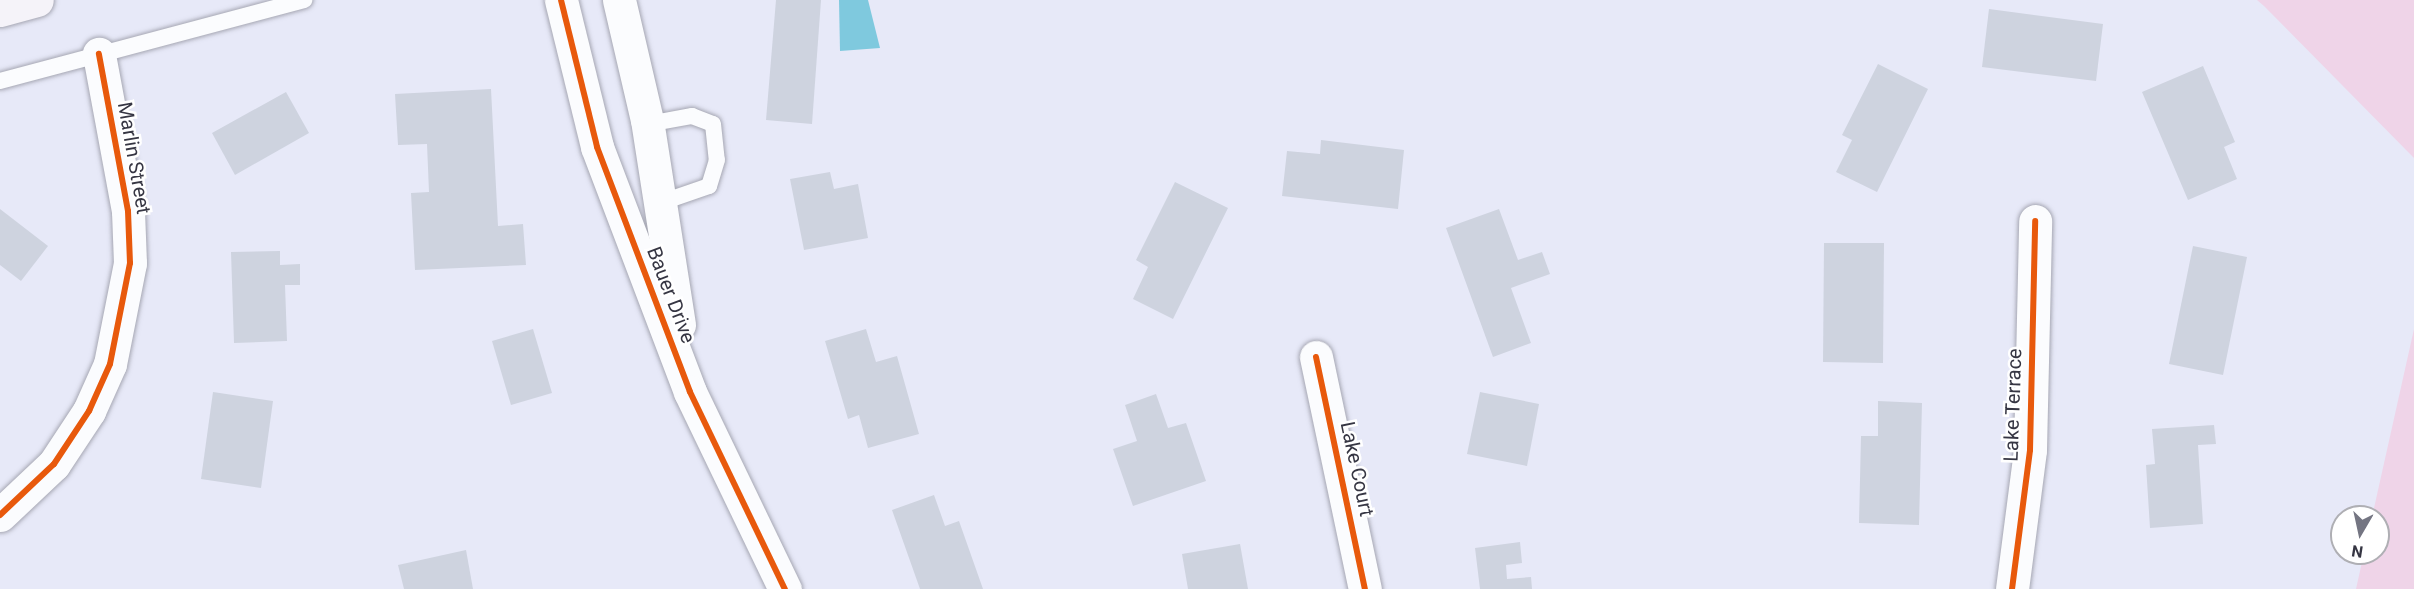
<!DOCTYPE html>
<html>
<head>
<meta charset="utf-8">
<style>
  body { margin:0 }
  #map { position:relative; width:2414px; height:589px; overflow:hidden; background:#e7e9f8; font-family:Roboto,sans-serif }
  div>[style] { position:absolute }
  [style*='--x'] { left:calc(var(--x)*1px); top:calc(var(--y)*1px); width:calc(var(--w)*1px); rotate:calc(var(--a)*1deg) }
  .green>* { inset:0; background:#efd4e8 }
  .water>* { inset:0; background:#7fc9de }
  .building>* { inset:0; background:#ced3df }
  .roads { filter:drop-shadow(0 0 2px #a6a7b3) drop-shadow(0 0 2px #a6a7b3) }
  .service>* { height:16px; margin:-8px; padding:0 8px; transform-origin:8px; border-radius:8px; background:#fbfcfe }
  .minor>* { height:33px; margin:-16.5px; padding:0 16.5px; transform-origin:16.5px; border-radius:16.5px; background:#fbfcfe }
  .primary>* { height:33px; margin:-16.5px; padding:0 16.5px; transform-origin:16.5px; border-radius:16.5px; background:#f5f3f9 }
  .cycleway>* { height:6px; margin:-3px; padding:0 3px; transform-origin:3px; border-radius:3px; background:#e8590c }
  span { translate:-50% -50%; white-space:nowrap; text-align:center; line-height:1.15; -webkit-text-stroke:5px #fff; paint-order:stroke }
  .street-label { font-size:20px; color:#363643 }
  .north { position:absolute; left:2330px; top:505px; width:60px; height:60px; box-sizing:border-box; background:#fff; border:2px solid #afafb4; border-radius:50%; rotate:189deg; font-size:16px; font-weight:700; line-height:24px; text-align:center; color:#363643 }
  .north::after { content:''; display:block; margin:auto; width:21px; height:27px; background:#747582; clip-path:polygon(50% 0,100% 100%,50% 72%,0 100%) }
</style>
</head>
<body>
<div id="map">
  <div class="green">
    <div style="clip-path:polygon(2257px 0,2414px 0,2414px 158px,2264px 6px)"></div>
    <div style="clip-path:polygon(2414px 329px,2414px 589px,2356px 589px,2364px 553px,2378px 553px,2378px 517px,2372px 517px)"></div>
  </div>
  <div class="water">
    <div style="clip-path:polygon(839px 0,868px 0,880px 48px,840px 51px)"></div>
  </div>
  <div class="building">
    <div style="clip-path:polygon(776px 0,821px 0,812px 124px,766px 120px)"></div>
    <div style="clip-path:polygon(1989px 9px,2103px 24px,2096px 81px,1982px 67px)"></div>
    <div style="clip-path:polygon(1878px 64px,1928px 89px,1877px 192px,1836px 172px,1852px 140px,1842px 135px)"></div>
    <div style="clip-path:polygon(2203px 66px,2235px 142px,2224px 147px,2237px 179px,2188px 200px,2142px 92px)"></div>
    <div style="clip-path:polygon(491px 89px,498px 226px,523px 224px,526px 265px,415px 270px,411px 193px,429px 192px,427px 144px,398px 145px,395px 94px)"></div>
    <div style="clip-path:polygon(286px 92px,309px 133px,235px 175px,212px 133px)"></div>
    <div style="clip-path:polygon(1321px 140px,1404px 150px,1398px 209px,1282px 196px,1287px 151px,1320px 154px)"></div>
    <div style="clip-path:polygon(830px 172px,834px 189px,858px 184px,868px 238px,804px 250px,790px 179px)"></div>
    <div style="clip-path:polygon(1175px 182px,1228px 208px,1173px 319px,1133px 299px,1148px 267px,1136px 260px)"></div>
    <div style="clip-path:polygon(0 209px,48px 246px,21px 281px,0 265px)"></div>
    <div style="clip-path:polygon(1499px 209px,1518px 260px,1542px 252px,1550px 274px,1511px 288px,1531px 343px,1493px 357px,1446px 228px)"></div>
    <div style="clip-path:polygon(1824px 243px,1884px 243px,1883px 363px,1823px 362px)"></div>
    <div style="clip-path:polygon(2193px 246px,2247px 257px,2223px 375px,2169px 364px)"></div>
    <div style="clip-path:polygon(280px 251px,280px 265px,300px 264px,300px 285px,285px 285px,287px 341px,234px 343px,231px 252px)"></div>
    <div style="clip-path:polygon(533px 329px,552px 393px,511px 405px,492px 341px)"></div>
    <div style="clip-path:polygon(866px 329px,876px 362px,897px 356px,919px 434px,868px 448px,859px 415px,848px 419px,825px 341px)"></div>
    <div style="clip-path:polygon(213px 392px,273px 401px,261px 488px,201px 479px)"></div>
    <div style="clip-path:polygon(1480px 392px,1539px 404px,1527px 466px,1467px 454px)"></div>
    <div style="clip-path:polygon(1156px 394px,1168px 428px,1186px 423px,1206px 481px,1133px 506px,1113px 449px,1137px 441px,1125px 405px)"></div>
    <div style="clip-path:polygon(1878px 401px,1922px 403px,1919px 525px,1859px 523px,1861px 436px,1878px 436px)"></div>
    <div style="clip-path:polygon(2214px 425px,2216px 444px,2198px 445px,2203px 524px,2150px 528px,2146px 465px,2155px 464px,2152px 429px)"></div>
    <div style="clip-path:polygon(934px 495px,945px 526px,959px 521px,983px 589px,920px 589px,892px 510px)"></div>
    <div style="clip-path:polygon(1520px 542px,1522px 563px,1506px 565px,1507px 579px,1531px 577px,1532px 589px,1480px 589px,1475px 548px)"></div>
    <div style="clip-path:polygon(1240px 544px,1248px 589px,1188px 589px,1182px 554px)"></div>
    <div style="clip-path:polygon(466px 550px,473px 589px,404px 589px,398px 565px)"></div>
  </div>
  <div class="roads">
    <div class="service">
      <div style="--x:0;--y:81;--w:315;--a:-14.9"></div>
      <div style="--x:648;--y:124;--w:45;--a:-10.3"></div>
      <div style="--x:692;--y:116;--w:22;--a:21"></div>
      <div style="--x:713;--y:124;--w:36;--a:84"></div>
      <div style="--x:717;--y:160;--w:27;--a:107"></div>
      <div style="--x:709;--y:186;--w:52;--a:160.9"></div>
    </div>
    <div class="minor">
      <div style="--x:561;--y:0;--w:151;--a:76.2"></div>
      <div style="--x:597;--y:147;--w:262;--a:69.2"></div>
      <div style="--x:690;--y:392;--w:219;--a:64.3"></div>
      <div style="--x:619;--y:0;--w:123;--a:76.9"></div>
      <div style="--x:647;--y:120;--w:207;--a:81.1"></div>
      <div style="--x:1316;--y:357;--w:237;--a:78.1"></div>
      <div style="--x:0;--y:515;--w:74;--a:-43.4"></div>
      <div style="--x:54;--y:464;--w:64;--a:-56.6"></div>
      <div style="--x:89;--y:411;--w:51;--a:-65.9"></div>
      <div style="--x:110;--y:364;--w:103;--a:-78.8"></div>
      <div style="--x:130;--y:263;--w:52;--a:-92.2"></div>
      <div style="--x:128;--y:211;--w:160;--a:-100.5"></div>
      <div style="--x:2012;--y:589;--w:140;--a:-82.6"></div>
      <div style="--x:2030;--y:450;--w:229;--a:-88.7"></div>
    </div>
    <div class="primary">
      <div style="--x:0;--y:10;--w:38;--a:-15"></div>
    </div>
  </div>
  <div class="cycleway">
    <div style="--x:561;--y:0;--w:151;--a:76.2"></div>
    <div style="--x:597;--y:147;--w:262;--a:69.2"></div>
    <div style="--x:690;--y:392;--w:219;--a:64.3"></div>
    <div style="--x:1316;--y:357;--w:237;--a:78.1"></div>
    <div style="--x:0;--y:515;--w:74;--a:-43.4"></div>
    <div style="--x:54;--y:464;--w:64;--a:-56.6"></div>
    <div style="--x:89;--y:411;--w:51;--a:-65.9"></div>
    <div style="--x:110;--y:364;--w:103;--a:-78.8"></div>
    <div style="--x:130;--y:263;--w:52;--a:-92.2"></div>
    <div style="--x:128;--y:211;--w:160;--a:-100.5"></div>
    <div style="--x:2012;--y:589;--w:140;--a:-82.6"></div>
    <div style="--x:2030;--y:450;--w:229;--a:-88.7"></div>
  </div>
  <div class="street-label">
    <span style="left:134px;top:158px;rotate:80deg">Marlin Street</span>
    <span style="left:671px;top:295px;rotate:69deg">Bauer Drive</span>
    <span style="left:2013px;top:405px;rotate:-88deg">Lake Terrace</span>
    <span style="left:1357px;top:469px;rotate:78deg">Lake Court</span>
  </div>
  <div class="north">N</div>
</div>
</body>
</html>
